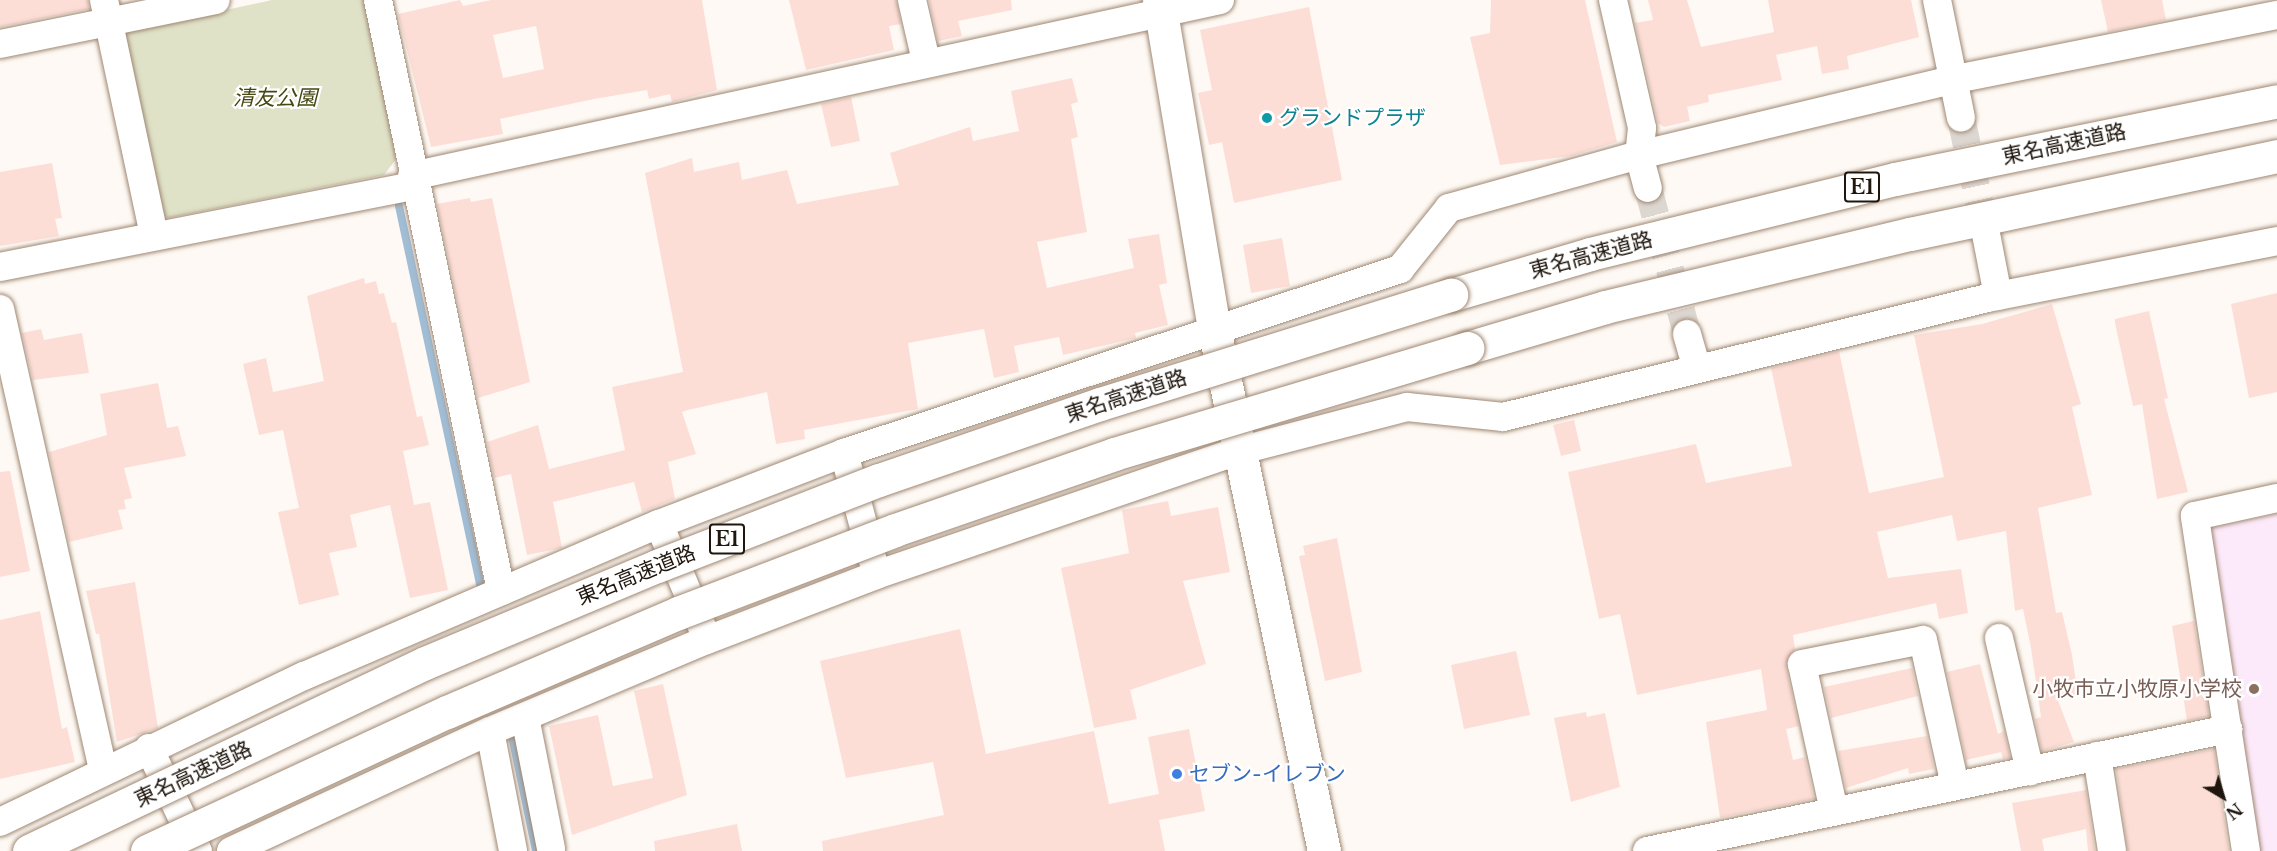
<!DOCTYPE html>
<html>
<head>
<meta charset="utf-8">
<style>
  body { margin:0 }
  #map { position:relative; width:2277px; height:851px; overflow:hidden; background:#fef9f4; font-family:"Libre Baskerville","Noto Sans JP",serif }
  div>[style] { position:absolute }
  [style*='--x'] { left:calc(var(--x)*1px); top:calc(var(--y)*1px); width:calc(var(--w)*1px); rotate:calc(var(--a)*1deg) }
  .education>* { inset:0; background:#fce9fa }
  .green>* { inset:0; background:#dfe2c7 }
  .stream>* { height:8px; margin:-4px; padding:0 4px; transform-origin:4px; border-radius:4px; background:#a0bdd5 }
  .building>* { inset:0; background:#fdded7 }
  .minor-tunnel>* { height:28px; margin-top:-14px; transform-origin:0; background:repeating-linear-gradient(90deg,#ddd7d2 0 28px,transparent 0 42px) }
  .roads { filter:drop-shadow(0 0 2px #9f8772) drop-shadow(0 0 2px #9f8772) }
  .minor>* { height:28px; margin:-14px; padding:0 14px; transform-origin:14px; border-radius:14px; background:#fff }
  .tertiary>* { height:33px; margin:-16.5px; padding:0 16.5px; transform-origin:16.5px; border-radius:16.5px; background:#fff }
  .motorway>* { height:33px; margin:-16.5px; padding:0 16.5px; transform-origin:16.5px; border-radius:16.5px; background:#fff }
  .bridges { filter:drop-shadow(0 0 2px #9f8772) drop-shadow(0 0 2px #9f8772) }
  .motorway-bridge>* { height:33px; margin:-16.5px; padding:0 16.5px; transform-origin:16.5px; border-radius:16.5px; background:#fff }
  .dots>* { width:16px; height:16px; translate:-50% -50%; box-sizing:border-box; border:3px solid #fff; border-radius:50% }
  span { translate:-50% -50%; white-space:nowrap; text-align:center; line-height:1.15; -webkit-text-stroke:4.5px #fff; paint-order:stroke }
  .shield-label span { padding:2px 4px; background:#fff; border:2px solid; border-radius:4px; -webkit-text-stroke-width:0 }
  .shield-label { font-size:20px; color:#1f160e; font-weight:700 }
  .park-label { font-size:21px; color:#464810; font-style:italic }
  .culture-label { font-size:21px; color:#0d838f }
  .left { translate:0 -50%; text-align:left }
  .street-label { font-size:21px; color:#1f160e }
  .education-label { font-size:21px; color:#785e54 }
  .right { translate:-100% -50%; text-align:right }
  .shop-label { font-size:21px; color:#366cbe }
  .north { position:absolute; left:2193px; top:767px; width:60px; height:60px; -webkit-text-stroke:4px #fff; paint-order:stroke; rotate:142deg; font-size:16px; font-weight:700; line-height:24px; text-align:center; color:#1f160e }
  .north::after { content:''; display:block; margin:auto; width:21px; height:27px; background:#1f160e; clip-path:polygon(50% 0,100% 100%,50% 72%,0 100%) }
</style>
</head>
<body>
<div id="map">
  <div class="education">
    <div style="clip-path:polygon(2277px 514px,2277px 851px,2254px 851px,2209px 528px)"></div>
  </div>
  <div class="green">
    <div style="clip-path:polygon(272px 0,367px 0,399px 155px,384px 175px,169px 218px,157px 212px,121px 42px,128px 31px)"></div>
  </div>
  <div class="stream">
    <div style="--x:399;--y:206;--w:390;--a:77.9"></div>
    <div style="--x:512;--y:736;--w:117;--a:78.2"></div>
  </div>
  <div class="building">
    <div style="clip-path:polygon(0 0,88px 0,89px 9px,0 27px)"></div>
    <div style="clip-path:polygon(evenodd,460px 0,463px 6px,491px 0,702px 0,717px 90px,672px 102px,670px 94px,649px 99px,647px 90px,594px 99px,500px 119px,503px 134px,431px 147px,398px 14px,460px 0,536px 26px,544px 69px,503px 78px,493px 35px,536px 26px)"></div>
    <div style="clip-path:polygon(789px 0,896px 0,901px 24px,889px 26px,894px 50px,806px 70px)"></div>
    <div style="clip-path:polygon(929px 0,1011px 0,1012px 10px,958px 21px,962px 36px,938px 41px)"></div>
    <div style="clip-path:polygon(1491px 0,1585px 0,1617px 142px,1571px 156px,1500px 165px,1470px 37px,1490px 33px)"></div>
    <div style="clip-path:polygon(1648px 0,1687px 0,1701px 47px,1774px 32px,1768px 0,1911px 0,1919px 37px,1847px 56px,1849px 69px,1822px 74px,1817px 46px,1776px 55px,1782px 80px,1708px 95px,1709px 102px,1687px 107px,1690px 121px,1664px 127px,1658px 123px,1635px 23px,1653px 20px)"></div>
    <div style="clip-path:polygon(2101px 0,2162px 0,2166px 20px,2108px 32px)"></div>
    <div style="clip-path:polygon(1309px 7px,1342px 180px,1234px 203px,1222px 142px,1209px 145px,1198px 93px,1212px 90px,1200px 30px)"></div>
    <div style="clip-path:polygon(1072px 78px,1078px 102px,1071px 104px,1078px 137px,1071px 139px,1087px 232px,1037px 242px,1047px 288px,1134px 268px,1128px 239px,1159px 234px,1167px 283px,1159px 285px,1168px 325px,1135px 333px,1136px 338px,1063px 355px,1059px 337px,1014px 346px,1019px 372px,994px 378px,984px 329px,908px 343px,918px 409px,804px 430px,805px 439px,776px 444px,767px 392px,688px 410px,682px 412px,696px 454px,668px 462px,675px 499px,642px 512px,634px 482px,553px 502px,562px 548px,527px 555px,511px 474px,494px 478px,487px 442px,538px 425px,549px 469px,625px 450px,612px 387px,683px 372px,645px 173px,692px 158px,694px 172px,739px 162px,742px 180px,787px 170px,797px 204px,899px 185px,890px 153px,970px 127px,973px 141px,1019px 131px,1011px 91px)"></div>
    <div style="clip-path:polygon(851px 97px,860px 141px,831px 147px,821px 104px)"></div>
    <div style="clip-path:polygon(52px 163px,62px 218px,55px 219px,59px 236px,0 246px,0 172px)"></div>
    <div style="clip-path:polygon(470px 198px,471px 202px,492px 198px,530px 382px,478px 398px,437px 204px)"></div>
    <div style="clip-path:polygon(1282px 238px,1290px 286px,1251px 293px,1243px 245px)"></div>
    <div style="clip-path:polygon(364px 278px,365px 284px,376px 281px,379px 294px,384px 293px,392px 323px,396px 322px,417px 417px,422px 416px,429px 445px,403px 451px,414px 505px,430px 502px,448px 590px,410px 598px,390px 505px,350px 515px,357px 547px,329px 553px,339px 595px,299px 605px,278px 512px,299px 508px,283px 430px,259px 435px,243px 364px,266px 358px,273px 392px,324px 381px,307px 296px)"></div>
    <div style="clip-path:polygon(2277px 293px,2277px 392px,2249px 398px,2231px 304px)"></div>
    <div style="clip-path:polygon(2052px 304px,2081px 404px,2072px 407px,2092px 495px,2038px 508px,2056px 613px,2062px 612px,2072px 655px,2078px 695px,2057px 698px,2074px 742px,2042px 751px,2035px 719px,2041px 717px,2031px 648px,2023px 609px,2015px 611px,2006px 531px,1957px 541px,1952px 515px,1877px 532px,1888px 578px,1961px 569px,1968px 613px,1939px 619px,1936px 603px,1793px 635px,1795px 649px,1786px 667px,1799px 726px,1786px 729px,1793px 760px,1805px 757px,1814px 799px,1720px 818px,1706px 722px,1767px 710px,1761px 669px,1637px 695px,1620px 614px,1599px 619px,1568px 472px,1696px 444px,1706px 483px,1792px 466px,1771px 368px,1839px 351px,1869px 493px,1944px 477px,1914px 335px,1982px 324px)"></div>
    <div style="clip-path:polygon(2149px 311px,2168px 398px,2164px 399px,2188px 492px,2157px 499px,2142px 404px,2133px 406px,2115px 323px,2115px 319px)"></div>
    <div style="clip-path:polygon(41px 329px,44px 340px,82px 333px,89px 373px,33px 380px,22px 333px)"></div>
    <div style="clip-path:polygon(158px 383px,167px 428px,178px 426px,186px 456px,124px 468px,132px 498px,124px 500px,126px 509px,118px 510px,123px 529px,69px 542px,49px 452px,107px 435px,100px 394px)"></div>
    <div style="clip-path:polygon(1574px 420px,1581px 451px,1561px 456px,1553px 425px)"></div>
    <div style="clip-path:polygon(10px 471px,30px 571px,0 577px,0 472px)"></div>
    <div style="clip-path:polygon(1168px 501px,1171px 516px,1218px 507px,1230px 572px,1183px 581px,1206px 664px,1130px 690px,1137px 719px,1094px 728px,1061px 568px,1129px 553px,1122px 510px)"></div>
    <div style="clip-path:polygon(1337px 538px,1362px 672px,1325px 681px,1299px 556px,1305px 555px,1303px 546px)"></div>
    <div style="clip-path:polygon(135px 582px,158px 728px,117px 742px,99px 634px,96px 634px,86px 591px)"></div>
    <div style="clip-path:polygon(40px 611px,62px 729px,67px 727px,75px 762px,0 779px,0 620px)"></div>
    <div style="clip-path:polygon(2194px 621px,2209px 716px,2187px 721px,2172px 626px)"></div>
    <div style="clip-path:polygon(960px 629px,986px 754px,1094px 731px,1109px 804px,1159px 794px,1148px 737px,1189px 729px,1205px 811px,1159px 820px,1165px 851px,823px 851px,822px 841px,944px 815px,933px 762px,846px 778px,820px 661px)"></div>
    <div style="clip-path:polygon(1516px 651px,1530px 715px,1464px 729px,1451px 665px)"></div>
    <div style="clip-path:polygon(1980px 664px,1998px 734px,2004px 731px,2010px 758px,2003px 759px,2001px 752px,1966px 760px,1947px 672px)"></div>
    <div style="clip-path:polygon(1912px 668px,1918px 696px,1831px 718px,1824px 687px)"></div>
    <div style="clip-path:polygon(663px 684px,687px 795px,572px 835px,549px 726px,598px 715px,613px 786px,653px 778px,634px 691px)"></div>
    <div style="clip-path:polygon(1586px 712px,1587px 717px,1605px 713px,1620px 787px,1571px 802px,1554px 718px)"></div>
    <div style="clip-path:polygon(1927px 736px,1934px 769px,1909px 774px,1908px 768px,1846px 788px,1838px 751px)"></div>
    <div style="clip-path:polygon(2214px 749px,2229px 851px,2128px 851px,2116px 769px)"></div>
    <div style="clip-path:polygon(2086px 790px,2095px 851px,2088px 851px,2086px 829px,2042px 839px,2044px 851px,2021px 851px,2012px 803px)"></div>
    <div style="clip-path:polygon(737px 824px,742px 851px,655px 851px,654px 841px)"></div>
  </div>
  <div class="minor-tunnel">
    <div style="--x:1961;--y:118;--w:119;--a:77.8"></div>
    <div style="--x:1648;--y:188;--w:151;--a:75"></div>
  </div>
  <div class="roads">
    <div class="minor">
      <div style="--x:104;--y:0;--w:241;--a:78"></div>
      <div style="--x:378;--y:0;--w:604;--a:78.24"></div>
      <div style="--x:912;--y:0;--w:63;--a:77.1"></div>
      <div style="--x:1613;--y:0;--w:131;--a:77.2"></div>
      <div style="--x:1642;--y:128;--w:27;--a:96"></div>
      <div style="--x:1639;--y:155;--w:34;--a:75"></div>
      <div style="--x:1937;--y:0;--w:120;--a:78.5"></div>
      <div style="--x:0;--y:44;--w:220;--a:-11.5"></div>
      <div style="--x:412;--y:176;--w:827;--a:-12.29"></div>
      <div style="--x:1986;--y:234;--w:63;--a:79"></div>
      <div style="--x:0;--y:267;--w:421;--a:-11.1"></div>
      <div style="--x:0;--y:309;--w:473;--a:77.4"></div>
      <div style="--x:1687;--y:334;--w:36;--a:74"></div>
      <div style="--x:844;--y:453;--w:112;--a:75"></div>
      <div style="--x:659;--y:524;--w:112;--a:67.3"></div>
      <div style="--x:1999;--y:638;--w:137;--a:76.9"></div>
      <div style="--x:525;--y:717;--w:134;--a:78.8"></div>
      <div style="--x:490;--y:731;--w:122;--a:79.1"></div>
      <div style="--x:149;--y:748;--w:114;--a:64.6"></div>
      <div style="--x:2097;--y:756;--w:96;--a:81"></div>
      <div style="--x:1834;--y:811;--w:150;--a:-102.3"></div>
      <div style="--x:1802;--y:664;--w:123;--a:-11.2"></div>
      <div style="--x:1923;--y:640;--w:149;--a:77.6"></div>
      <div style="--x:0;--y:822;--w:337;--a:-25.7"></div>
      <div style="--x:304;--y:676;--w:386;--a:-23.2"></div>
      <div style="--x:659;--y:524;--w:198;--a:-21"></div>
      <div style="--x:844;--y:453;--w:586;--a:-18.31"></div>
      <div style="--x:1400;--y:269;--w:78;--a:-51.2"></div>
      <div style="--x:1449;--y:208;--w:197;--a:-15.6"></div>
      <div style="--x:1639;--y:155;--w:321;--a:-13.5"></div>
      <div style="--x:1951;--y:80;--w:332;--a:-11.3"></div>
      <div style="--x:231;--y:851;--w:285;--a:-24.9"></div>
      <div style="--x:490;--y:731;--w:235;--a:-22.8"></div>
      <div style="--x:707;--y:640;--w:181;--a:-21"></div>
      <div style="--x:876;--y:575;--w:387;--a:-18.9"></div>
      <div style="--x:1242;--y:450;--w:171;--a:-14.6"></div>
      <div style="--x:1407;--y:407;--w:97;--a:5.9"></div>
      <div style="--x:1503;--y:417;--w:498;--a:-13.8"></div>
      <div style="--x:1987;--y:298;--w:296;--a:-11.1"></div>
      <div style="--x:1647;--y:851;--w:594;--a:-11.86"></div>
      <div style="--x:2246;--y:851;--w:339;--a:-98.7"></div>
      <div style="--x:2195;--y:516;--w:84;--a:-12.4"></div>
    </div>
    <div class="tertiary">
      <div style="--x:1159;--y:0;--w:333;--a:80.5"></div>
      <div style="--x:1214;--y:328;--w:534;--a:78.12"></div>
    </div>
    <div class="motorway">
      <div style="--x:1451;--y:295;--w:145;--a:-16.4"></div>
      <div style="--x:1590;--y:254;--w:314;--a:-13.8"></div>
      <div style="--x:1895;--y:179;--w:390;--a:-11.5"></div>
      <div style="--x:1467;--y:348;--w:144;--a:-16.5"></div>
      <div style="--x:1605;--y:307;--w:314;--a:-13.5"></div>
      <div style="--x:1910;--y:234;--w:375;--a:-12"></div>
    </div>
  </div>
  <div class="bridges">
    <div class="motorway-bridge">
      <div style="--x:29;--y:851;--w:438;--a:-25.4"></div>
      <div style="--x:425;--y:663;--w:251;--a:-22.7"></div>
      <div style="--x:657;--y:566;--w:238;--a:-21.2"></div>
      <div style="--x:879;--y:480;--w:234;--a:-19"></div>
      <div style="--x:1100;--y:404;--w:368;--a:-17.3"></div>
      <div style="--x:147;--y:851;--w:331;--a:-24.9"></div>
      <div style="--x:447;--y:712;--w:251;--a:-23.2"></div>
      <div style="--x:678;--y:613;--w:232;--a:-20.9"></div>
      <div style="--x:895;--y:530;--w:232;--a:-19.1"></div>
      <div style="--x:1114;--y:454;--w:369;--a:-16.7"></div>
    </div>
  </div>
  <div class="dots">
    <div style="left:1267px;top:118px;background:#0f9aa8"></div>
    <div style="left:2254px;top:689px;background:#8d6e63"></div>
    <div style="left:1177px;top:774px;background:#3f7fe0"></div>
  </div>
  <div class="shield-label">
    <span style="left:1862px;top:187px">E1</span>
    <span style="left:727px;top:539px">E1</span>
  </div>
  <div class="park-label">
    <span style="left:275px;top:98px">清友公園</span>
  </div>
  <div class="culture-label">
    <span class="left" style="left:1279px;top:118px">グランドプラザ</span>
  </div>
  <div class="street-label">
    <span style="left:2064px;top:144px;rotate:-12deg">東名高速道路</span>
    <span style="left:1591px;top:255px;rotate:-15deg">東名高速道路</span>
    <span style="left:1126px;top:396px;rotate:-18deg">東名高速道路</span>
    <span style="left:636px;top:575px;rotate:-22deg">東名高速道路</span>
    <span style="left:193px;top:774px;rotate:-25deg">東名高速道路</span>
  </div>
  <div class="education-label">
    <span class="right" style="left:2242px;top:689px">小牧市立小牧原小学校</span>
  </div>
  <div class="shop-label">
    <span class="left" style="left:1189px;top:774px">セブン-イレブン</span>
  </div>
  <div class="north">N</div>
</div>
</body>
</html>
